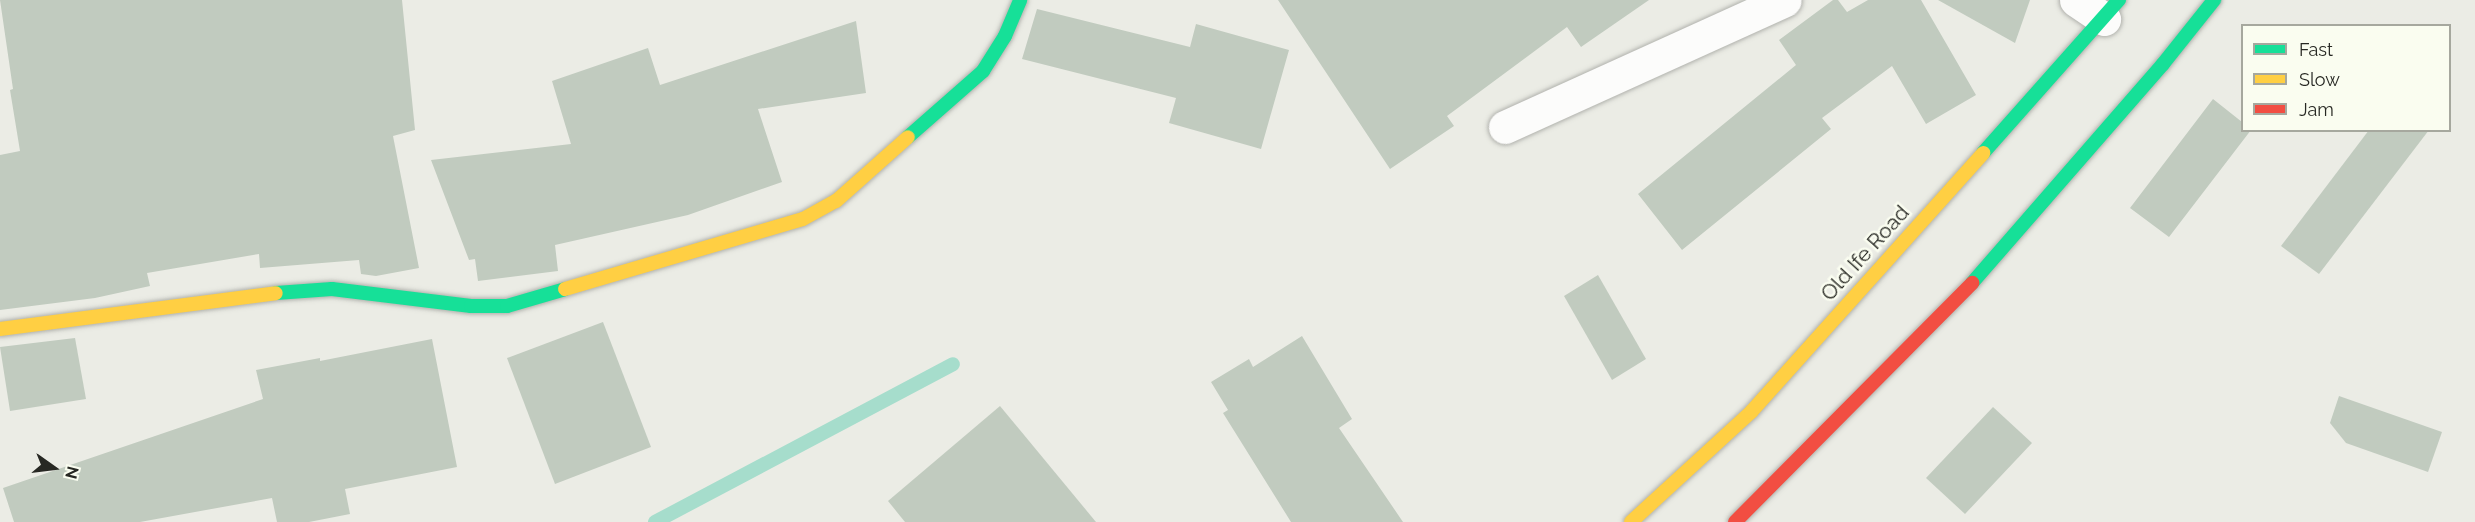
<!DOCTYPE html>
<html>
<head>
<meta charset="utf-8">
<style>
  body { margin:0 }
  #map { position:relative; width:2475px; height:522px; overflow:hidden; background:#ebece5; font-family:Raleway,sans-serif }
  div>[style] { position:absolute }
  [style*='--x'] { left:calc(var(--x)*1px); top:calc(var(--y)*1px); width:calc(var(--w)*1px); rotate:calc(var(--a)*1deg) }
  .stream>* { height:14px; margin:-7px; padding:0 7px; transform-origin:7px; border-radius:7px; background:#a6ddcc }
  .building>* { inset:0; background:#c1cbbf }
  .roads { filter:drop-shadow(0 0 2px #b1b2ad) drop-shadow(0 0 2px #b1b2ad) }
  .street>* { height:33px; margin:-16.5px; padding:0 16.5px; transform-origin:16.5px; border-radius:16.5px; background:#fcfcfb }
  .fast>* { height:14px; margin:-7px; padding:0 7px; transform-origin:7px; border-radius:7px; background:#16e098 }
  .slow>* { height:14px; margin:-7px; padding:0 7px; transform-origin:7px; border-radius:7px; background:#ffcf43 }
  .jam>* { height:14px; margin:-7px; padding:0 7px; transform-origin:7px; border-radius:7px; background:#f24e42 }
  span { translate:-50% -50%; white-space:nowrap; text-align:center; line-height:1.15; -webkit-text-stroke:5px #fafdf0; paint-order:stroke }
  .street-label { font-size:21px; color:#272823 }
  .legend { position:absolute; left:2241px; top:24px; width:210px; height:108px; box-sizing:border-box; background:#fafdf0; border:2px solid #a6a89e; margin:0; padding:8px 10px; list-style:none; font-size:18px; color:#272823 }
  .legend li { display:flex; align-items:center; gap:12px; height:30px }
  .legend b { width:30px; border:2px solid #a6a89e }
  .north { position:absolute; left:24px; top:438px; width:60px; height:60px; -webkit-text-stroke:4px #fafdf0; paint-order:stroke; rotate:104deg; font-size:16px; font-weight:700; line-height:24px; text-align:center; color:#272823 }
  .north::after { content:''; display:block; margin:auto; width:21px; height:27px; background:#272823; clip-path:polygon(50% 0,100% 100%,50% 72%,0 100%) }
</style>
</head>
<body>
<div id="map">
  <div class="stream">
    <div style="--x:655;--y:522;--w:337;--a:-27.9"></div>
  </div>
  <div class="building">
    <div style="clip-path:polygon(0 0,402px 0,415px 130px,393px 136px,419px 268px,376px 276px,361px 274px,359px 260px,260px 268px,259px 254px,147px 273px,150px 286px,95px 298px,0 310px,0 155px,20px 151px,10px 90px,13px 89px)"></div>
    <div style="clip-path:polygon(1278px 0,1649px 0,1581px 47px,1567px 27px,1447px 116px,1454px 126px,1390px 169px)"></div>
    <div style="clip-path:polygon(1833px 0,1838px 0,1847px 12px,1868px 0,1921px 0,1976px 95px,1926px 124px,1892px 66px,1822px 118px,1831px 129px,1682px 250px,1638px 194px,1796px 65px,1779px 40px)"></div>
    <div style="clip-path:polygon(1938px 0,2030px 0,2015px 43px)"></div>
    <div style="clip-path:polygon(1037px 9px,1190px 47px,1196px 24px,1289px 50px,1261px 149px,1169px 123px,1176px 98px,1022px 59px)"></div>
    <div style="clip-path:polygon(856px 21px,866px 93px,758px 109px,782px 182px,688px 215px,555px 245px,558px 271px,478px 281px,475px 259px,469px 260px,431px 160px,571px 144px,552px 81px,648px 48px,660px 85px)"></div>
    <div style="clip-path:polygon(2213px 99px,2242px 122px,2242px 130px,2251px 130px,2169px 237px,2130px 208px)"></div>
    <div style="clip-path:polygon(2369px 130px,2429px 130px,2319px 274px,2281px 246px)"></div>
    <div style="clip-path:polygon(1598px 275px,1646px 359px,1612px 380px,1564px 296px)"></div>
    <div style="clip-path:polygon(603px 322px,651px 447px,555px 484px,507px 358px)"></div>
    <div style="clip-path:polygon(1302px 336px,1352px 419px,1339px 428px,1403px 522px,1291px 522px,1223px 413px,1228px 410px,1211px 382px,1249px 359px,1253px 367px)"></div>
    <div style="clip-path:polygon(75px 338px,86px 399px,10px 411px,0 347px)"></div>
    <div style="clip-path:polygon(432px 339px,457px 467px,345px 489px,350px 514px,309px 522px,277px 522px,272px 498px,140px 522px,14px 522px,3px 488px,263px 399px,256px 370px,320px 358px,320px 361px)"></div>
    <div style="clip-path:polygon(2339px 396px,2442px 432px,2428px 472px,2346px 443px,2330px 423px)"></div>
    <div style="clip-path:polygon(1000px 406px,1096px 522px,905px 522px,888px 501px)"></div>
    <div style="clip-path:polygon(1993px 407px,2032px 443px,1965px 514px,1926px 478px)"></div>
  </div>
  <div class="roads">
    <div class="street">
      <div style="--x:2076;--y:0;--w:34;--a:34"></div>
      <div style="--x:1505;--y:127;--w:307;--a:-24.4"></div>
    </div>
    <div class="fast">
      <div style="--x:908;--y:137;--w:100;--a:-41.3"></div>
      <div style="--x:983;--y:71;--w:41;--a:-57.8"></div>
      <div style="--x:1005;--y:36;--w:39;--a:-67"></div>
      <div style="--x:1983;--y:153;--w:205;--a:-48.4"></div>
      <div style="--x:1972;--y:283;--w:291;--a:-48.9"></div>
      <div style="--x:2163;--y:64;--w:82;--a:-51.4"></div>
      <div style="--x:276;--y:293;--w:56;--a:-4.1"></div>
      <div style="--x:332;--y:289;--w:140;--a:7"></div>
      <div style="--x:471;--y:306;--w:36;--a:0"></div>
      <div style="--x:507;--y:306;--w:60;--a:-16.3"></div>
    </div>
    <div class="slow">
      <div style="--x:565;--y:289;--w:248;--a:-16.4"></div>
      <div style="--x:803;--y:219;--w:38;--a:-29"></div>
      <div style="--x:836;--y:201;--w:96;--a:-41.6"></div>
      <div style="--x:0;--y:329;--w:278;--a:-7.4"></div>
      <div style="--x:1631;--y:522;--w:163;--a:-42.5"></div>
      <div style="--x:1751;--y:412;--w:348;--a:-48.1"></div>
    </div>
    <div class="jam">
      <div style="--x:1735;--y:522;--w:337;--a:-45.2"></div>
    </div>
  </div>
  <div class="street-label">
    <span style="left:1865px;top:253px;rotate:-48deg">Old Ife Road</span>
  </div>
  <ul class="legend">
  <li><b style="height:8px;background:#16e098"></b>Fast</li>
  <li><b style="height:8px;background:#ffcf43"></b>Slow</li>
  <li><b style="height:8px;background:#f24e42"></b>Jam</li>
  </ul>
  <div class="north">N</div>
</div>
</body>
</html>
